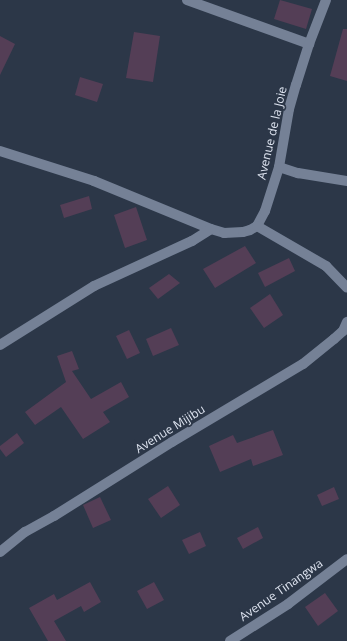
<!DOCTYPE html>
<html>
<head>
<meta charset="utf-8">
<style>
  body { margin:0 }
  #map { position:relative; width:347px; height:641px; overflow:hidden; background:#2c3748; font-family:"Open Sans",sans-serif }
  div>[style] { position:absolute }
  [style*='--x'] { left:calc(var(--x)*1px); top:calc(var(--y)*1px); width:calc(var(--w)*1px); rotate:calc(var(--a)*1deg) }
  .building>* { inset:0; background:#543e56 }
  .minor>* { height:10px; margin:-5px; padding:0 5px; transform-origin:5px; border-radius:5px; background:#758196 }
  span { translate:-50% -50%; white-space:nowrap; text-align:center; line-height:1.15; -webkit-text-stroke:3.5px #2c3748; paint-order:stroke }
  .street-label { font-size:12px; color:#dde3ef }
</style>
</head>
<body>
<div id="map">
  <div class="building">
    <div style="clip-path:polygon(280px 0,312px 9px,306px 29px,274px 19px)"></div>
    <div style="clip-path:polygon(343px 29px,347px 29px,347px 81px,330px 76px)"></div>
    <div style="clip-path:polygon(134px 32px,160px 36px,153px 82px,126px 78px)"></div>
    <div style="clip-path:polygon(0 36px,15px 44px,0 75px)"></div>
    <div style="clip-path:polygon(80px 77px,103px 84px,97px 102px,75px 95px)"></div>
    <div style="clip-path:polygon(89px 196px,92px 209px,64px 218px,60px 205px)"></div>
    <div style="clip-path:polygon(136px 207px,147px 240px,125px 248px,114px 215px)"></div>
    <div style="clip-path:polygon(245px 246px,256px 263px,215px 288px,203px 269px)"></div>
    <div style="clip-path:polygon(289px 258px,295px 271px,265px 287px,258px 273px)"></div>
    <div style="clip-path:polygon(169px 274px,180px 283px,158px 299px,149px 288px)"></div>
    <div style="clip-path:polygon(270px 294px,283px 315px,264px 328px,250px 308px)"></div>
    <div style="clip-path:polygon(171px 328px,179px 345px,153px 356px,146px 339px)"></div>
    <div style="clip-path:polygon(129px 330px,140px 353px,127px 359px,116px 336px)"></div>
    <div style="clip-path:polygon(72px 351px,79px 369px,72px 371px,91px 399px,121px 382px,129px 397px,103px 412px,110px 422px,83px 439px,61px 407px,35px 425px,25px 412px,66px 382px,57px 356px)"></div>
    <div style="clip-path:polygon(273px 430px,283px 455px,253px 466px,251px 459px,220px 472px,209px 446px,233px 435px,237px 443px)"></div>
    <div style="clip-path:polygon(17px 433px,24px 443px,6px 457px,0 449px,0 446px)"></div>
    <div style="clip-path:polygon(168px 486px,180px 505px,161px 518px,148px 499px)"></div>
    <div style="clip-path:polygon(334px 487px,339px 499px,322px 506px,317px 495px)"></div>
    <div style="clip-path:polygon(100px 497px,111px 520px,93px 528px,83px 505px)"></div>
    <div style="clip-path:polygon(258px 527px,263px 538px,243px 549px,237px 538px)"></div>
    <div style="clip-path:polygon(200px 532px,206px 546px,189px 554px,182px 540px)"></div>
    <div style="clip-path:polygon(90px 582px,101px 602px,84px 612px,81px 606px,54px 621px,66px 641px,48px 641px,29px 608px,54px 594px,57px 600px)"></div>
    <div style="clip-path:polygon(154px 582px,164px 600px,147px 609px,137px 591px)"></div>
    <div style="clip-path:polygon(325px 593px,338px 611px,318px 626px,305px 607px)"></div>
  </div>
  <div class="minor">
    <div style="--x:187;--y:0;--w:130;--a:19.8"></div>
    <div style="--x:0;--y:151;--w:99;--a:17.7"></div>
    <div style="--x:94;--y:181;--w:126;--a:22.3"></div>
    <div style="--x:211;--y:229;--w:14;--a:17"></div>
    <div style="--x:224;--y:233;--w:19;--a:-3"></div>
    <div style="--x:243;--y:232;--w:7;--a:-16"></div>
    <div style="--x:250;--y:230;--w:8;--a:-30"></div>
    <div style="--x:257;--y:226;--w:17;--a:-62"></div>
    <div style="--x:265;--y:211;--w:46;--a:-72.3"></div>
    <div style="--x:279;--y:167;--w:59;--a:-80.2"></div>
    <div style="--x:289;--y:109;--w:25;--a:-74"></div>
    <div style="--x:296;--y:85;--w:43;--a:-72.4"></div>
    <div style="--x:309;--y:44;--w:47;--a:-68.9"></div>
    <div style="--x:279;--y:167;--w:20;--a:18"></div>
    <div style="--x:298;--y:173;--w:50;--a:9.3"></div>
    <div style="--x:257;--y:226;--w:80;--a:30.1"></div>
    <div style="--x:326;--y:266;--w:30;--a:46"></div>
    <div style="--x:0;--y:345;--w:111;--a:-32.1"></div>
    <div style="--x:94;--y:286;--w:108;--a:-24.7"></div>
    <div style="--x:192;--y:241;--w:22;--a:-32"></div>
    <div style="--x:0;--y:552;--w:32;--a:-39"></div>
    <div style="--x:25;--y:532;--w:33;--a:-29"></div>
    <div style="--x:54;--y:516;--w:139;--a:-32.1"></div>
    <div style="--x:172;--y:442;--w:152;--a:-30.8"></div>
    <div style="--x:303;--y:364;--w:40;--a:-39"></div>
    <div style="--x:334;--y:339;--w:12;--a:-42"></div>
    <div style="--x:343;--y:331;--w:10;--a:-66"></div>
    <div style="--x:230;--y:641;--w:69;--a:-32.5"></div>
    <div style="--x:288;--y:604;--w:74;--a:-37.3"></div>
  </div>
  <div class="street-label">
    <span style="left:272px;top:133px;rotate:-77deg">Avenue de la Joie</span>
    <span style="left:170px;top:429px;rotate:-32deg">Avenue Mijibu</span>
    <span style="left:281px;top:590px;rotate:-35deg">Avenue Tinangwa</span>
  </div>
</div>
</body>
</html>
